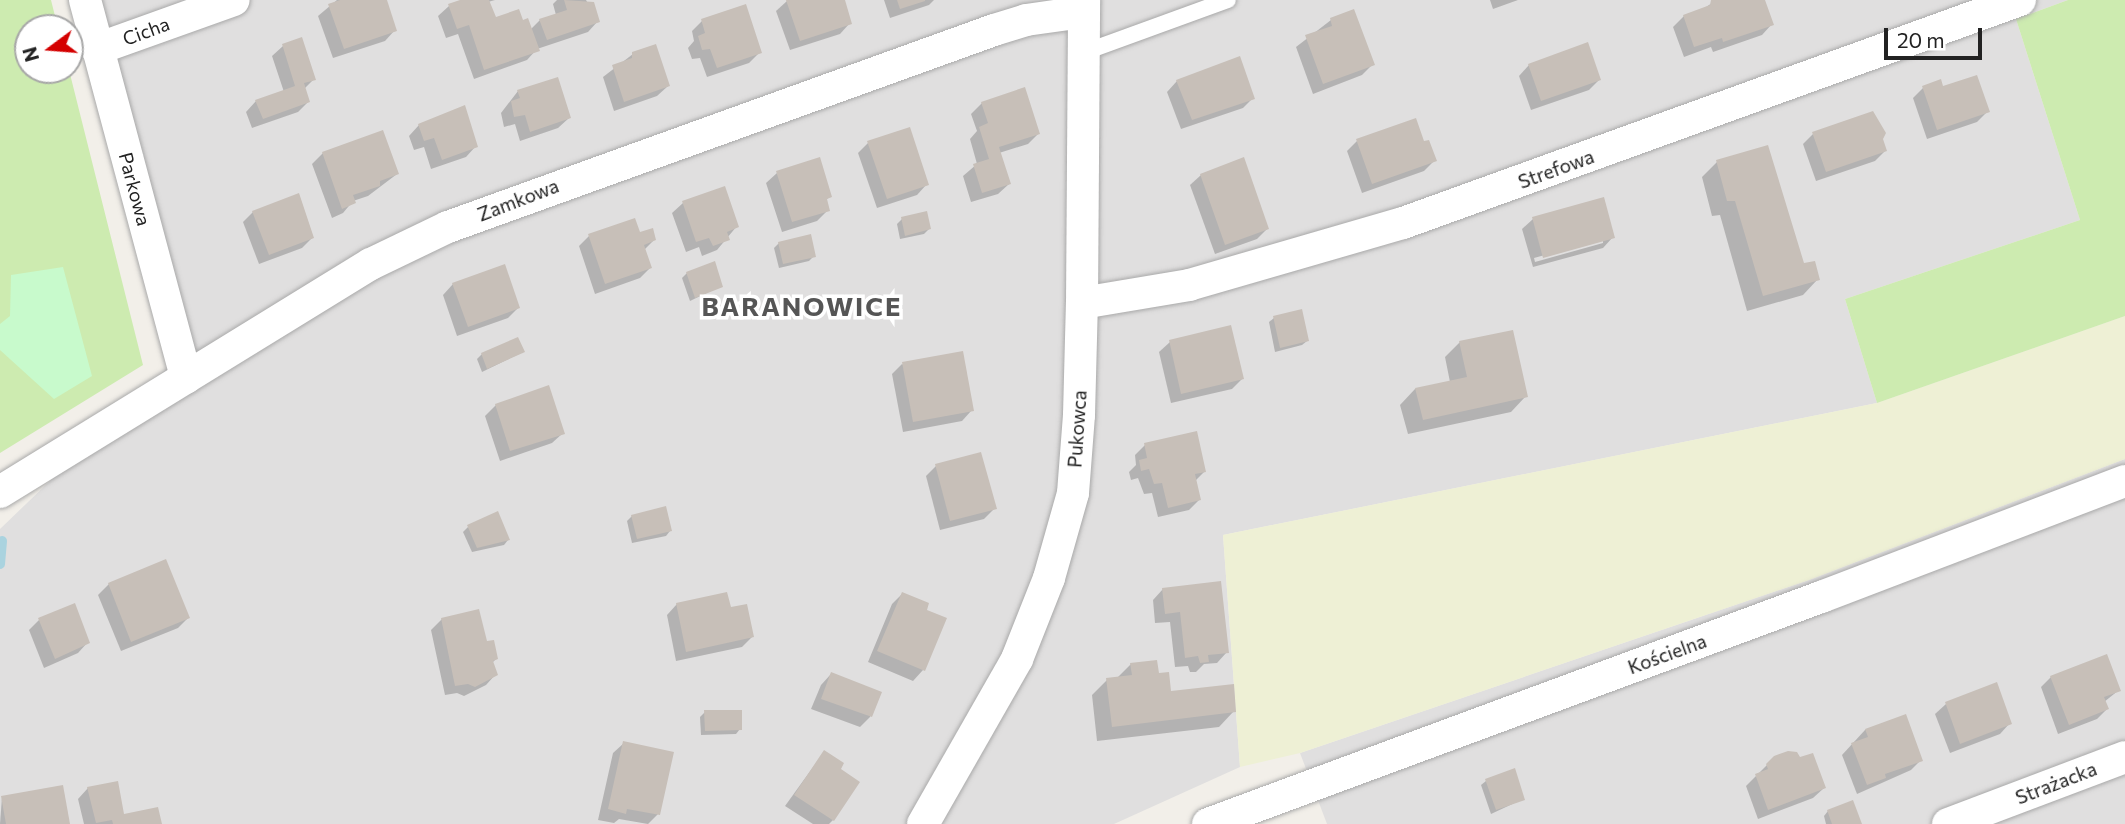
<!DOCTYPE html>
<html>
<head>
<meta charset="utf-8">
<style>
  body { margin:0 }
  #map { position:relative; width:2125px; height:824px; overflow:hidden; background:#f2efe9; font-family:Commissioner,sans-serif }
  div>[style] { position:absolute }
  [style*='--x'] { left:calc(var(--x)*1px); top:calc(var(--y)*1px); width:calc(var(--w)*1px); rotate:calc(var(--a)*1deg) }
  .residential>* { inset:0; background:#e0dfdf }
  .farmland>* { inset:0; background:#eef0d5 }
  .grass>* { inset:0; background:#cdebb0 }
  .park>* { inset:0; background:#c8facc }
  .shadow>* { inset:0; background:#0003 }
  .stream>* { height:10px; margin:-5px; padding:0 5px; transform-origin:5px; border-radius:5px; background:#aad3df }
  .building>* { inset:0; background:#c7bfb8 }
  .roads { filter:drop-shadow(0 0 2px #a9a9a9) drop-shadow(0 0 2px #a9a9a9) }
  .lane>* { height:16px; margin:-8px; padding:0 8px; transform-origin:8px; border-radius:8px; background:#fff }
  .street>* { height:32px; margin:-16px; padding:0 16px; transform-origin:16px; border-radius:16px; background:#fff }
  span { translate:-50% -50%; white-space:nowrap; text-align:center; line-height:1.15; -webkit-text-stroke:7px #fff; paint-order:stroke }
  .street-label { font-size:19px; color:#222 }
  .district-label { font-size:26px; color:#555; font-weight:700; letter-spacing:2px }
  .north { position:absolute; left:14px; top:14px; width:70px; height:70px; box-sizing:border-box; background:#fff; border:2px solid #a7a7a7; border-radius:50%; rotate:254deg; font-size:19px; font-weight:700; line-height:28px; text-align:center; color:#222 }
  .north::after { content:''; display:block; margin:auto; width:24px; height:32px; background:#d40000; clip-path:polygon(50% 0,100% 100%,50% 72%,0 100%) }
  .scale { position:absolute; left:1884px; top:28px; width:98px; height:32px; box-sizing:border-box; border:4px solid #222; border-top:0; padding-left:9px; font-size:21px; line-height:24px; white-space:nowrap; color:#222; -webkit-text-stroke:5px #fff; paint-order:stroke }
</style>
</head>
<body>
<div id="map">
  <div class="residential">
    <div style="clip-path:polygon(97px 0,2068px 0,2016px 19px,2080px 220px,1845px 299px,1877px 403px,1223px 535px,1240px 767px,1114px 824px,0 824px,0 529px,186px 350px)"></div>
    <div style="clip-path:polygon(2125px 459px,2125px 824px,1327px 824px,1300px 753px,1809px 580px)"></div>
  </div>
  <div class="farmland">
    <div style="clip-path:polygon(2125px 316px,2125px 459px,1809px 580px,1300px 753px,1240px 767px,1223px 535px,1877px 403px)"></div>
  </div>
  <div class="grass">
    <div style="clip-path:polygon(0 0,51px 0,58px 28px,28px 28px,28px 70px,69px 70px,143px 365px,0 453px)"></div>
    <div style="clip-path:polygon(2068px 0,2125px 0,2125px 316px,1877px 403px,1845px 299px,2080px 220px,2016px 19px)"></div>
  </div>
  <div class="park">
    <div style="clip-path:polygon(63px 267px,92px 376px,54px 399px,0 350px,0 324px,10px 316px,11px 275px)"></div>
  </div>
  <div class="shadow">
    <div style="clip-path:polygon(337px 0,385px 0,395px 30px,385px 41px,333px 58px,318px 16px)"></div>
    <div style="clip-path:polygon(465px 0,495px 0,488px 2px,494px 19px,522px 22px,530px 30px,540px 20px,556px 15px,553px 4px,557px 0,586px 0,598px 21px,588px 32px,537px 49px,527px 60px,474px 79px,458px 34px,446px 38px,438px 16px,449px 6px)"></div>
    <div style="clip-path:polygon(842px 0,850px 23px,840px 34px,790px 50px,776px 11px,787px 1px)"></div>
    <div style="clip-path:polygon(884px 0,934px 0,929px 5px,890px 18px)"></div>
    <div style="clip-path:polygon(1490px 0,1518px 0,1493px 9px)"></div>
    <div style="clip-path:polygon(1716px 0,1764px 0,1772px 24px,1762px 35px,1713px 52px,1711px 47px,1684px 57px,1673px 27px,1684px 16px,1702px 10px)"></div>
    <div style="clip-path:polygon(1331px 20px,1373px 64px,1362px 75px,1313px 94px,1296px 47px)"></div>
    <div style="clip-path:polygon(702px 21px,760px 52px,749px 63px,707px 77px,700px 58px,692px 59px,688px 48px,694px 41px,692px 31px)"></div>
    <div style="clip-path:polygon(283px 46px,314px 79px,304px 89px,308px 102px,298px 112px,252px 128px,246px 112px,256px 101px,284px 92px,272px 56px)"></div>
    <div style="clip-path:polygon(633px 54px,668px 86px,657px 96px,614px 111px,603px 77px)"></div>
    <div style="clip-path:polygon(1529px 65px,1599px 80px,1589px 90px,1531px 110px,1519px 76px)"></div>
    <div style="clip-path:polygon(1177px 81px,1253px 98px,1243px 108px,1181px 129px,1167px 92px)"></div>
    <div style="clip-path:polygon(1923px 88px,1988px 111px,1977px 122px,1927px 139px,1913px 98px)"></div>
    <div style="clip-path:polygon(518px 91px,569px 118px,558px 128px,520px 141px,515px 124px,504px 127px,501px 113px)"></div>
    <div style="clip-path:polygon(982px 103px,1038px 134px,1028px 144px,999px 153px,1009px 184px,998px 194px,971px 202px,963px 176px,977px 164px,970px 139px,977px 131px,971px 114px)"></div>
    <div style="clip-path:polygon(419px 125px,476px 146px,466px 157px,431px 169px,424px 147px,414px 150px,409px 136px)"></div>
    <div style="clip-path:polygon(1813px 134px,1881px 139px,1885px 151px,1875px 161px,1816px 181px,1803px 144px)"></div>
    <div style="clip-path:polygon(1357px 141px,1423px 143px,1435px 160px,1424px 171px,1362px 193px,1347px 151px)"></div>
    <div style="clip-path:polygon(868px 143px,927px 184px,917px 195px,877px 208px,858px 153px)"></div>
    <div style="clip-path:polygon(323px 153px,397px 174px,368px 196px,353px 201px,343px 213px,332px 218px,312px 164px)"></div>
    <div style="clip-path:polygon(1717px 162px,1803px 265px,1818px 279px,1803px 295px,1747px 311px,1720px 215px,1712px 216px,1702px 177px)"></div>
    <div style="clip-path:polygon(777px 173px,830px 196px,825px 201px,828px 210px,817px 221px,782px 232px,766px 183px)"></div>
    <div style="clip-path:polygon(1201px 175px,1267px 229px,1257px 239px,1215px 254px,1190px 185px)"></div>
    <div style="clip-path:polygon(683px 203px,737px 226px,717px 250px,702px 256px,699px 247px,686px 252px,672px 213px)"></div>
    <div style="clip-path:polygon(253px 212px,312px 238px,302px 248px,259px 264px,243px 222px)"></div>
    <div style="clip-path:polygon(902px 219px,929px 229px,924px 234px,900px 239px,897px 224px)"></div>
    <div style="clip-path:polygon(evenodd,1533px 219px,1613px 237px,1603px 248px,1533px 267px,1522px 229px,1533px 219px,1603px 239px,1603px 243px,1535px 262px,1534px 258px,1603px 239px)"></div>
    <div style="clip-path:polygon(639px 234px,654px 240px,644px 250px,650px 268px,640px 278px,595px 294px,579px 246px,589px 236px)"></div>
    <div style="clip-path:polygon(779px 243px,814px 256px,809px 261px,779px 268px,774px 248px)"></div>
    <div style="clip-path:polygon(687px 273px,721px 286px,690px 301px,682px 278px)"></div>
    <div style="clip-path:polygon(453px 284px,518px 308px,508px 318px,457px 336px,443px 295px)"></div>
    <div style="clip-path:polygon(1274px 318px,1307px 341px,1302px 345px,1275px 352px,1269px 322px)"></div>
    <div style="clip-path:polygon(1170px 342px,1242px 379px,1232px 389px,1171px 403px,1159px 352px)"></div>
    <div style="clip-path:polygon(1460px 342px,1526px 396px,1511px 412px,1408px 434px,1400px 405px,1415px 389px,1450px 382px,1445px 357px)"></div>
    <div style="clip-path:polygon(523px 352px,482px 372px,477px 359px,482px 354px)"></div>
    <div style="clip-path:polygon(902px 364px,972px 410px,962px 421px,903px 432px,892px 374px)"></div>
    <div style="clip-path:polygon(496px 405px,563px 433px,552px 443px,500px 461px,485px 416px)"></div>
    <div style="clip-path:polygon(1145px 445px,1205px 471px,1195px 481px,1200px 499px,1189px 510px,1158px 517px,1152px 493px,1144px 494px,1138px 478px,1131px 480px,1129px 472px,1136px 465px,1135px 455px)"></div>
    <div style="clip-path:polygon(936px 466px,995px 508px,984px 519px,940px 530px,926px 476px)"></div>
    <div style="clip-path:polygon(632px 516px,670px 531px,666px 536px,632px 543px,627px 521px)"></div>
    <div style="clip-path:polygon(468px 527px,508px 540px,504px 545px,472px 552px,463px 532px)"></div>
    <div style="clip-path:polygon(109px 584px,188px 618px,178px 628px,121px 651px,98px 595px)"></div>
    <div style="clip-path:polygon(1163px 589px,1227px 652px,1217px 663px,1204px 664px,1196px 672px,1190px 672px,1188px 666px,1175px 667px,1170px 622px,1155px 623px,1153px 600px)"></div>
    <div style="clip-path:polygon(902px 594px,925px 611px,945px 619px,923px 670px,913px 681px,868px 662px,892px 604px)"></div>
    <div style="clip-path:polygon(677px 604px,729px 609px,752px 637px,742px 647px,676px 661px,667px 615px)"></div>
    <div style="clip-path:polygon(442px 619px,485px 642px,496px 659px,492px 663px,496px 674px,486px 685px,464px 696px,457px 693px,445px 695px,431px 630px)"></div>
    <div style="clip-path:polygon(39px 620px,88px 642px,78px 653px,44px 668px,29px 630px)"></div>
    <div style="clip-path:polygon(1131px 664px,1158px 675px,1169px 693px,1234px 711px,1219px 727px,1097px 741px,1092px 695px,1107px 680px,1116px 679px)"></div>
    <div style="clip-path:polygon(831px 674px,879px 693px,870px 717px,860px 727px,811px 709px,821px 685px)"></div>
    <div style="clip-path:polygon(2051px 677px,2119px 690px,2104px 702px,2107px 709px,2097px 719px,2058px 734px,2041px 687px)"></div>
    <div style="clip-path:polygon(1946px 704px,2010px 723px,2000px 734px,1950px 753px,1935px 714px)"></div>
    <div style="clip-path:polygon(705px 712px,740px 729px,736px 734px,701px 735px,700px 717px)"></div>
    <div style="clip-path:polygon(1905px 716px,1921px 760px,1911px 770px,1857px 794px,1842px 755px,1865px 730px)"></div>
    <div style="clip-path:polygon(624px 743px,658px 814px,648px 824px,619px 819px,614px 823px,598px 820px,613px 753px)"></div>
    <div style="clip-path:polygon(824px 752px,833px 820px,829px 824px,813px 824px,785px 806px)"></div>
    <div style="clip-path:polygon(1775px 757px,1824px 788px,1813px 798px,1758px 819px,1746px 786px)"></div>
    <div style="clip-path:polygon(1486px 781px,1523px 799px,1491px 814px,1481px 785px)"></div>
    <div style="clip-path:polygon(88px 788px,122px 816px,160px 824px,84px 824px,78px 799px)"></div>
    <div style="clip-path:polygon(2px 797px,68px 824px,0 824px)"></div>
    <div style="clip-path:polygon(1828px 811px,1860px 824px,1826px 824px,1824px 816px)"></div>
  </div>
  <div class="stream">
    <div style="--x:0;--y:564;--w:23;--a:-85"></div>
  </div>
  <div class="building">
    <div style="clip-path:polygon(340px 0,387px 0,397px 31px,344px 49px,328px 4px)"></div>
    <div style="clip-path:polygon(460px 0,489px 0,496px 17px,519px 9px,523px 20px,528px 18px,540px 51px,484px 70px,469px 25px,457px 29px,448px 4px)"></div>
    <div style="clip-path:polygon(564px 0,594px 2px,600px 22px,547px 40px,539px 19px,567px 10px)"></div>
    <div style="clip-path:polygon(786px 0,845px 0,852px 24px,800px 41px)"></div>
    <div style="clip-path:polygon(897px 0,925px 0,925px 1px,900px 9px)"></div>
    <div style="clip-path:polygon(1711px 0,1765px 0,1774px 25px,1723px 42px,1722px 38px,1694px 47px,1683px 15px,1710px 5px)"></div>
    <div style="clip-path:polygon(746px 4px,762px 53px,717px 68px,710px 49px,702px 50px,698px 36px,705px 33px,701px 19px)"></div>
    <div style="clip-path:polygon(1354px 9px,1375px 65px,1323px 84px,1305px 35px,1332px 26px,1330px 18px)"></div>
    <div style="clip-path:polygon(302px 37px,316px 80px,304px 83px,310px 102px,263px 119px,255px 100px,295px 86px,282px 44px)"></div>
    <div style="clip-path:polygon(1588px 42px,1601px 80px,1541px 101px,1528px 64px)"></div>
    <div style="clip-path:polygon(656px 44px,670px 86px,624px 102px,612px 65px,632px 58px,632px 52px)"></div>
    <div style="clip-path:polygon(1240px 56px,1255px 99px,1192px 120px,1176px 80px)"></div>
    <div style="clip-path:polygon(1977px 75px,1990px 112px,1937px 130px,1922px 86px,1941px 79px,1943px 86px)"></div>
    <div style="clip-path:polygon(558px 77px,571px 118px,530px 132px,525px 115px,514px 117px,511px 101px,520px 98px,517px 90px)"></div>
    <div style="clip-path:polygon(1025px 87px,1040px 134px,999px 147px,1011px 184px,982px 193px,973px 164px,989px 159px,979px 127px,988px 123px,981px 102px)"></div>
    <div style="clip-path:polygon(465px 105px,478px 147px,442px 160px,434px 138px,424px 141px,418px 124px)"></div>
    <div style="clip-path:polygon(1873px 111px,1886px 133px,1883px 139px,1887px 151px,1826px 172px,1812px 132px)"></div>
    <div style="clip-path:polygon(1416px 118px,1424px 141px,1429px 140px,1437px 161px,1372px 184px,1356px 139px)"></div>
    <div style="clip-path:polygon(910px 127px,929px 185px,887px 199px,867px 141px)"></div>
    <div style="clip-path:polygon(383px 130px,399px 174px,380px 181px,380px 186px,353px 195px,356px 203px,342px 209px,322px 152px)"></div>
    <div style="clip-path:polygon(1768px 145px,1804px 263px,1815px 261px,1820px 280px,1763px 296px,1735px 201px,1727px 201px,1716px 160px)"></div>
    <div style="clip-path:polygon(820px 157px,832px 197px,827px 199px,830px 211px,792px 222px,776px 171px)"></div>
    <div style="clip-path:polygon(1244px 157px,1269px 229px,1225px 245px,1200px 174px)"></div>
    <div style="clip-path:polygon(725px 186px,739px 227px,727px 232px,730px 240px,713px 246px,709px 238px,696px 242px,682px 201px)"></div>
    <div style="clip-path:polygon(299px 193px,314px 238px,269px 255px,252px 211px)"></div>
    <div style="clip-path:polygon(1604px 197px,1615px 238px,1543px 258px,1532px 217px)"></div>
    <div style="clip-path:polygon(927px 211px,931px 229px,905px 236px,901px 217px)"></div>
    <div style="clip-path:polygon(635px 218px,640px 232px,653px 228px,656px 240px,644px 245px,652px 268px,605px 284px,588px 234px)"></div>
    <div style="clip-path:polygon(811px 234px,816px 257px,783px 264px,778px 242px)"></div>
    <div style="clip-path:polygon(715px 261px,723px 287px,695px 298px,686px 272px)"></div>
    <div style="clip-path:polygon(505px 264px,520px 308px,468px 327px,452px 283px)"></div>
    <div style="clip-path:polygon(1302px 309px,1309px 341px,1280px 348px,1273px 316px)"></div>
    <div style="clip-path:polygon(1231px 325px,1244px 379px,1181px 394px,1169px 340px)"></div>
    <div style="clip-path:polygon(1513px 330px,1528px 397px,1423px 420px,1415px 388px,1467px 377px,1459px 341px)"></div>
    <div style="clip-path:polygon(518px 337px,525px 352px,487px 369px,481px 353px)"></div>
    <div style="clip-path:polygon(963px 351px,974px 411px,913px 422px,902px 362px)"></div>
    <div style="clip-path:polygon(549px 385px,565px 434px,510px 451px,495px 404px)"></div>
    <div style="clip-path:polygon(1197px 431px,1206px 472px,1195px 474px,1201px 500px,1168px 508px,1162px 483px,1154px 484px,1149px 469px,1141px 471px,1139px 460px,1147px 458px,1144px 443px)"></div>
    <div style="clip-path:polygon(981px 452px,997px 509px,950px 521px,935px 464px)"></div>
    <div style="clip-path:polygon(666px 506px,672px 531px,637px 539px,631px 515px)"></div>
    <div style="clip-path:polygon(498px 511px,510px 540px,477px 548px,467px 525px)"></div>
    <div style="clip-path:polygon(166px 559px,190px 618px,131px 642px,108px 583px)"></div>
    <div style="clip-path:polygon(1221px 581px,1229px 653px,1208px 655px,1209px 662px,1200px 663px,1198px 656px,1185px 658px,1180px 612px,1165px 614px,1162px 588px)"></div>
    <div style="clip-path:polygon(727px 592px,731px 607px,747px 604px,754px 637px,686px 652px,676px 603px)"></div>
    <div style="clip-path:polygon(902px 592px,929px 603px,927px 610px,947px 618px,925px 671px,877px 651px)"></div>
    <div style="clip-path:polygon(75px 603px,90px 643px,55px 659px,38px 618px)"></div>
    <div style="clip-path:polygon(479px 609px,487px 641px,494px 640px,498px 659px,493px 661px,498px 675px,475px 687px,468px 684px,455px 686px,441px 618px)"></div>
    <div style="clip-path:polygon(2107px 654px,2121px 691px,2104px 697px,2109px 709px,2069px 725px,2050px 676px)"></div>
    <div style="clip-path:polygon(1157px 660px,1159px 673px,1169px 672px,1171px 691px,1234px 684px,1236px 712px,1112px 727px,1106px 678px,1132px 675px,1130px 663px)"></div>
    <div style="clip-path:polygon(831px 672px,882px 692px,872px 717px,821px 699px)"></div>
    <div style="clip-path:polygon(1997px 682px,2012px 724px,1960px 744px,1945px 702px)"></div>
    <div style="clip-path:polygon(704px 710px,742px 710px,742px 730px,705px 731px)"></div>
    <div style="clip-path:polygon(1906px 714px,1923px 761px,1885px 774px,1886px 778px,1867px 785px,1851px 743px,1868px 737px,1865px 729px)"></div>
    <div style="clip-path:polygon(623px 741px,674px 752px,660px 815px,627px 809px,626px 814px,608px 809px)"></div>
    <div style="clip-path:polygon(824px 750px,844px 763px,841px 769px,860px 782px,834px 821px,794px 795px)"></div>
    <div style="clip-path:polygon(1788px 751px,1797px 752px,1800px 757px,1813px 753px,1826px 788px,1768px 810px,1755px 774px,1768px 769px,1766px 764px,1774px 756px)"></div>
    <div style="clip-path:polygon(1515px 768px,1525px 800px,1496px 810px,1485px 779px)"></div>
    <div style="clip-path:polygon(118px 781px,124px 814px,158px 807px,162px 824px,113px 824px,112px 820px,96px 823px,87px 787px)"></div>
    <div style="clip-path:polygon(63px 785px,70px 824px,6px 824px,1px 796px)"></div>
    <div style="clip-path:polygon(1853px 800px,1862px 824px,1832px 824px,1827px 810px)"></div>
  </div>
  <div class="roads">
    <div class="lane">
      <div style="--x:1085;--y:52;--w:152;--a:-20"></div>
    </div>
    <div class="street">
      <div style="--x:85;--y:0;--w:391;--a:75"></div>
      <div style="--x:97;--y:49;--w:145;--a:-19.7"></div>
      <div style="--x:1082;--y:303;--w:109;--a:-9.5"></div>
      <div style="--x:1189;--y:285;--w:223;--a:-16.2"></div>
      <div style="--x:1403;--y:223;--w:656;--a:-19.87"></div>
      <div style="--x:0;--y:492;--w:435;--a:-31.6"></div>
      <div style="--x:371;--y:264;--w:85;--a:-25.7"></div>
      <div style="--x:448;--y:227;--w:580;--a:-19.84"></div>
      <div style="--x:994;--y:30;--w:34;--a:-17"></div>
      <div style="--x:1026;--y:20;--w:58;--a:-8"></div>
      <div style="--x:923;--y:824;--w:190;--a:-60.3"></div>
      <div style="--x:1017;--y:659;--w:87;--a:-68.4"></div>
      <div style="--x:1049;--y:578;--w:88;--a:-74.2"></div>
      <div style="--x:1073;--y:493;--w:78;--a:-85.6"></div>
      <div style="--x:1079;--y:415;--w:112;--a:-88.5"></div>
      <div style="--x:1082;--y:303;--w:303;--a:-89.6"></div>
      <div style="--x:1208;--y:824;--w:654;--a:-20.32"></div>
      <div style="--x:1821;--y:597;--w:325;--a:-20.9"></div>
      <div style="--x:1948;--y:824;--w:189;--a:-20.7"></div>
    </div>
  </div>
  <div class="street-label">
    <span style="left:146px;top:31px;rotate:-20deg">Cicha</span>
    <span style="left:1556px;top:169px;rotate:-20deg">Strefowa</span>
    <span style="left:135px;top:189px;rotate:75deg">Parkowa</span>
    <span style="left:518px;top:200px;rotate:-21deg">Zamkowa</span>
    <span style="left:1077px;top:429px;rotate:-86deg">Pukowca</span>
    <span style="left:1667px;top:654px;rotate:-20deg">Kościelna</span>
    <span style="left:2056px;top:783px;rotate:-21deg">Strażacka</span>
  </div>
  <div class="district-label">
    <span style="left:802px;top:306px">BARANOWICE</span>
  </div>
  <div class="north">N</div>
  <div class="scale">20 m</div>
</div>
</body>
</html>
